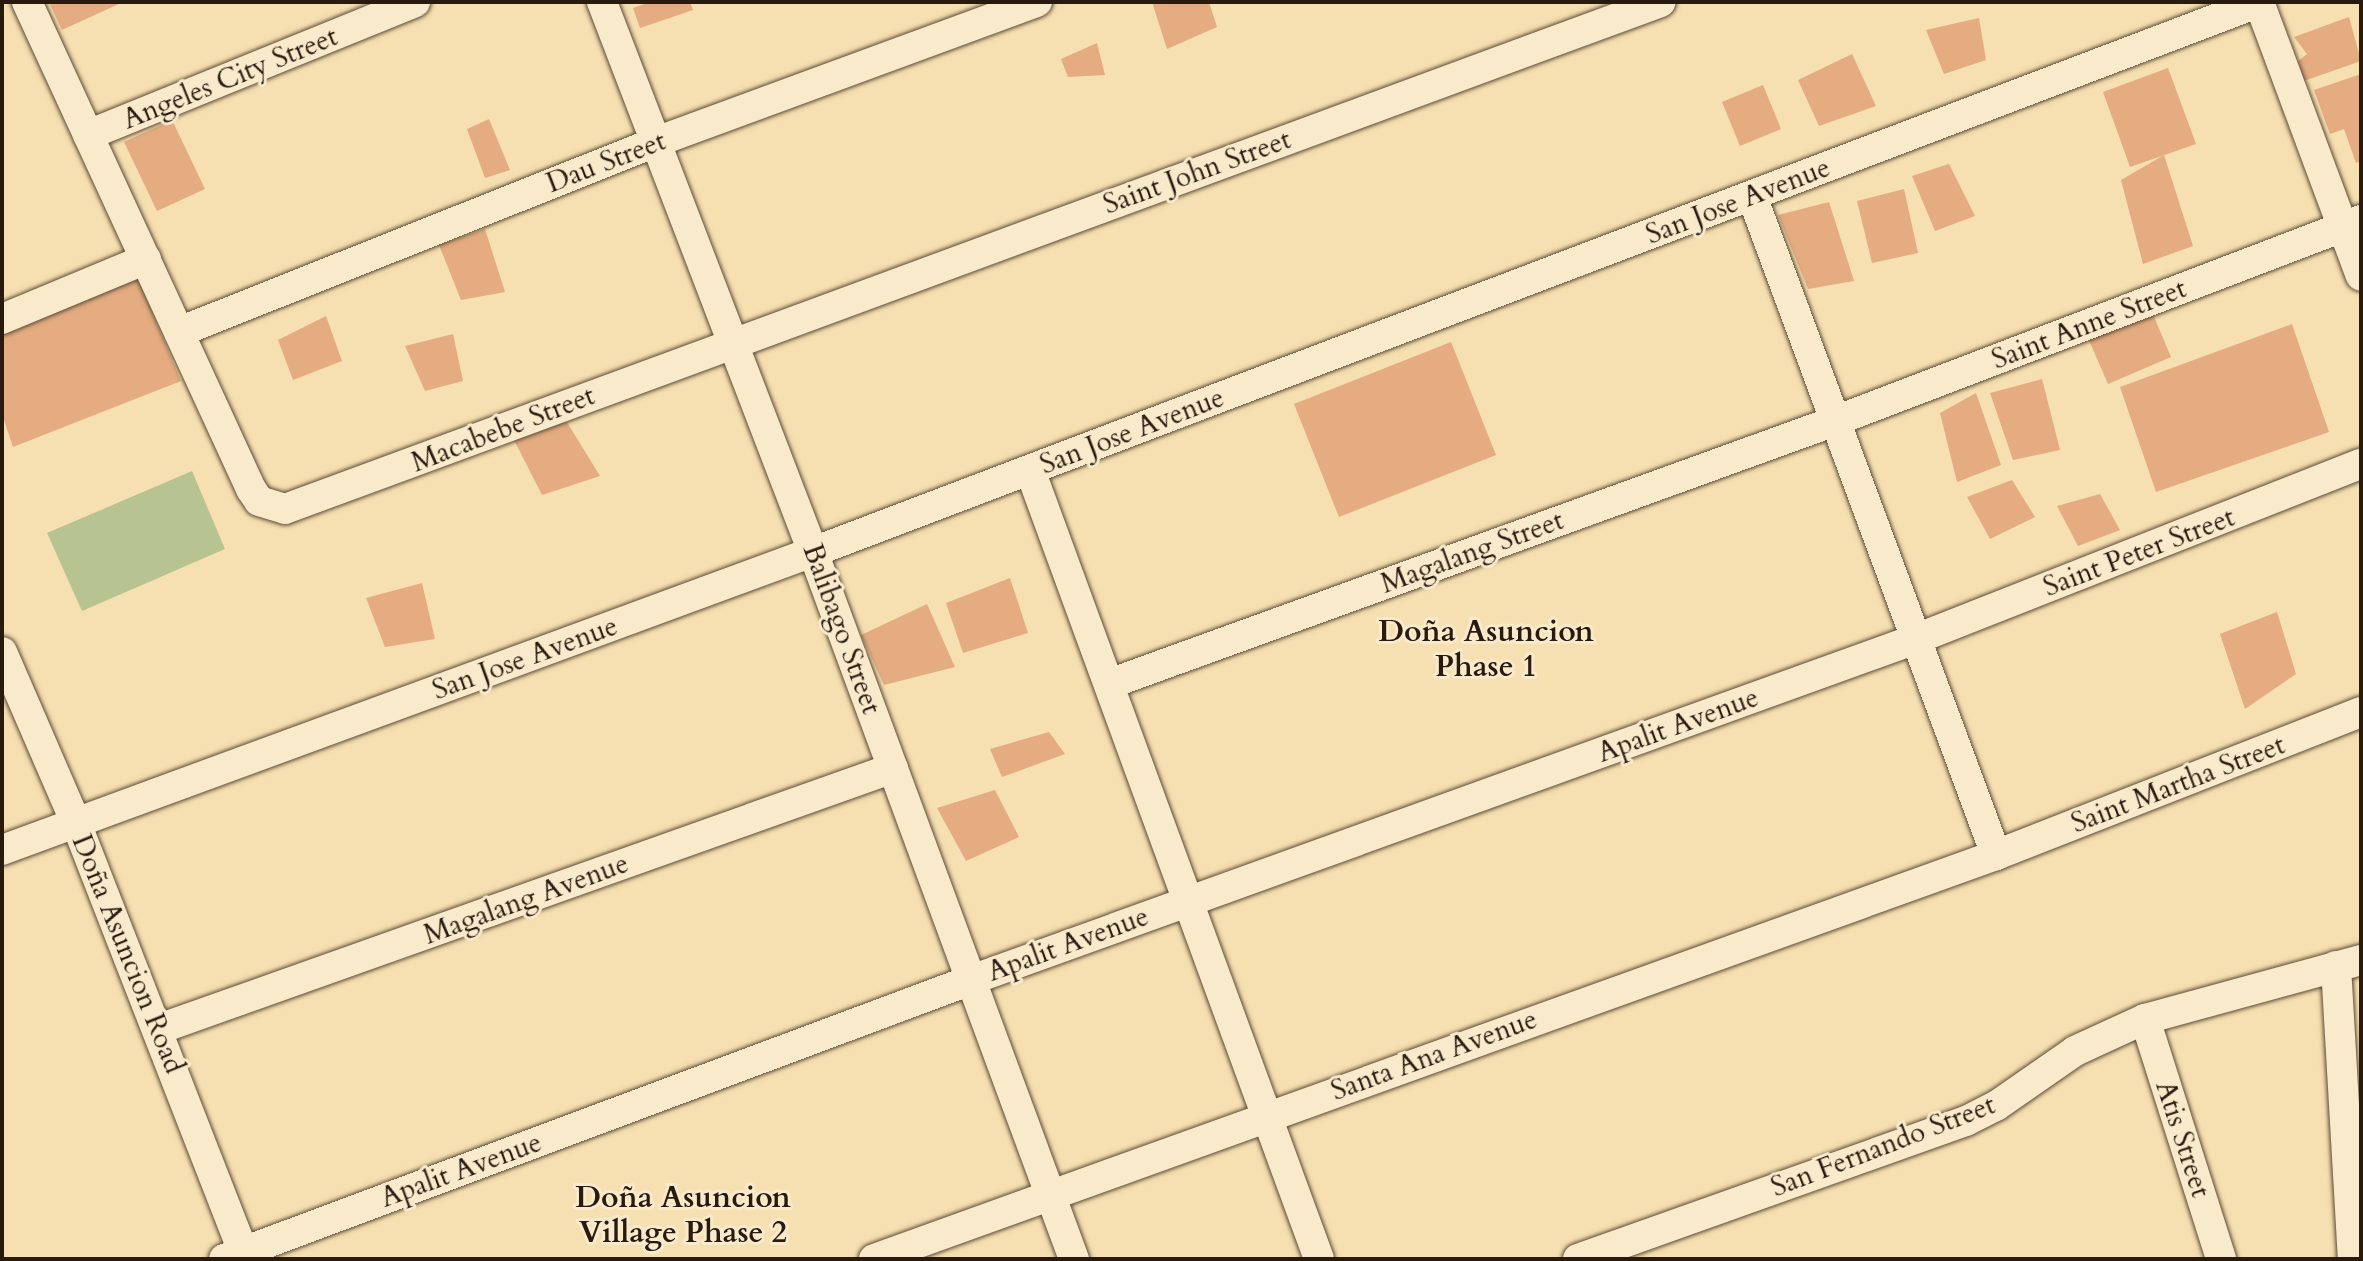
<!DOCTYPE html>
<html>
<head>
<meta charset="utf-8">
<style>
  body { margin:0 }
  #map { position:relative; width:2363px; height:1261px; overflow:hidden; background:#f6dfb0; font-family:Cardo,serif }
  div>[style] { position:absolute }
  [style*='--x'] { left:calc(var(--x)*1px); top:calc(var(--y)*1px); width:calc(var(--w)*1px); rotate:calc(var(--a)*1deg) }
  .green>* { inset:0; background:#b7c390 }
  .building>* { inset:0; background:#e4ac80 }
  .roads { filter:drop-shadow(0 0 2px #5c4b37) drop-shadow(0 0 2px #5c4b37) }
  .minor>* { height:30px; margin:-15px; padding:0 15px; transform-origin:15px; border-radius:15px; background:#f9eacc }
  span { translate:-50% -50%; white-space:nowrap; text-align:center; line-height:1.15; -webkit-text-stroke:6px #f9eacc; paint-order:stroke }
  .street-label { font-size:28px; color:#281a0f }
  .neighbourhood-label { font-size:30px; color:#281a0f; font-weight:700 }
  .frame { position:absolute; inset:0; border:4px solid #281a0f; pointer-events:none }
</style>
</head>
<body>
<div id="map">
  <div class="green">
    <div style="clip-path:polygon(192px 471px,225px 549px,82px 611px,47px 533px)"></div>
  </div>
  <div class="building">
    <div style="clip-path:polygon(49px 2px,123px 2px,62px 30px)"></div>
    <div style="clip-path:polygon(650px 2px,690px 2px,693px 10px,640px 28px,633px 8px)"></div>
    <div style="clip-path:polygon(1152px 2px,1209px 2px,1217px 27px,1167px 49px)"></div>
    <div style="clip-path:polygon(2349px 17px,2361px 61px,2304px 81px,2298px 61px,2307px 54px,2294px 37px)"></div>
    <div style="clip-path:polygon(1979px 18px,1986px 60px,1944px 74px,1926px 30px)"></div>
    <div style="clip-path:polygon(1097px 43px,1105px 75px,1068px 77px,1061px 59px)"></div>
    <div style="clip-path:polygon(1852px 54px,1876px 106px,1819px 126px,1798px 80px)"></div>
    <div style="clip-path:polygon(2168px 68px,2196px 144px,2130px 167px,2103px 92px)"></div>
    <div style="clip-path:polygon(2361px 74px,2361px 161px,2356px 163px,2344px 129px,2330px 134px,2314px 90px)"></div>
    <div style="clip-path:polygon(1763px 85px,1781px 129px,1740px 146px,1722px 102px)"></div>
    <div style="clip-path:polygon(489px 119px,510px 170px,485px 178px,467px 129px)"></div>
    <div style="clip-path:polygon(172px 120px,205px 189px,157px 211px,124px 142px)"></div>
    <div style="clip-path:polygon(2164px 155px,2193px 246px,2143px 264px,2121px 180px)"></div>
    <div style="clip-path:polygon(1949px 164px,1975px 216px,1935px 231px,1912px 176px)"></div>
    <div style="clip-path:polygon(1904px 189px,1918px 253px,1872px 263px,1857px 201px)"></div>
    <div style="clip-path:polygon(1829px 202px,1854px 281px,1808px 289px,1778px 215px)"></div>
    <div style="clip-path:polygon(485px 229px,505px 292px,461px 300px,439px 245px)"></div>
    <div style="clip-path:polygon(136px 273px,181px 381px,13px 447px,2px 414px,2px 328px)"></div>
    <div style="clip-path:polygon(2152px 312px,2171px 357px,2108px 384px,2088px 338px)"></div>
    <div style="clip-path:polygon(326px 316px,342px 361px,293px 380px,278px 340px)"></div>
    <div style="clip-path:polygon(2292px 324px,2329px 432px,2156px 492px,2120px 387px)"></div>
    <div style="clip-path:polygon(453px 334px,463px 381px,425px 391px,405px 346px)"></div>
    <div style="clip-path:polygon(1451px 342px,1496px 455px,1339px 517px,1294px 404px)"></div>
    <div style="clip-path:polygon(2042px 379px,2060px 450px,2013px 460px,1990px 393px)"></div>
    <div style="clip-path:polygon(1976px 393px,2001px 465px,1957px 482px,1940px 413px)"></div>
    <div style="clip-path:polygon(565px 419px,600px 476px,542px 495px,513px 438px)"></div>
    <div style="clip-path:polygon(2012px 480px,2035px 517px,1990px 539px,1967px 497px)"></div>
    <div style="clip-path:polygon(2100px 494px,2120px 530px,2078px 546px,2057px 506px)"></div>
    <div style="clip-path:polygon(1010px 578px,1028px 633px,963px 653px,946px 603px)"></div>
    <div style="clip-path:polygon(422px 583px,435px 639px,385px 647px,366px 598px)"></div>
    <div style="clip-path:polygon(927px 604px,955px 667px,884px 685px,861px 635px)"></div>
    <div style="clip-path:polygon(2277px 612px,2296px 674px,2245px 709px,2220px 634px)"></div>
    <div style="clip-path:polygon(1049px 732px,1065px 754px,1002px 777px,990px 749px)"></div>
    <div style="clip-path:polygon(995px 790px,1019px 837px,966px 861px,937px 808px)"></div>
  </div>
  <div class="roads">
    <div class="minor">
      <div style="--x:27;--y:2;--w:536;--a:65.3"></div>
      <div style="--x:251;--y:489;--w:14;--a:56"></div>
      <div style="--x:259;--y:501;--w:27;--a:17"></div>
      <div style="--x:285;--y:509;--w:1466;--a:-20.23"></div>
      <div style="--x:602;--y:2;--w:589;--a:69.01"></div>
      <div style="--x:813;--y:552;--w:754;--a:69.74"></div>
      <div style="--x:2259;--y:2;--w:292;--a:69.6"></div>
      <div style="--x:88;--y:135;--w:353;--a:-22.1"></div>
      <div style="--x:1752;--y:196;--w:703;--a:69.68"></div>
      <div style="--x:2;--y:319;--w:156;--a:-22.6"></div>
      <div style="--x:179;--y:332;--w:513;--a:-21.72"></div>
      <div style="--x:656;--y:142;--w:406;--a:-20.2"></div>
      <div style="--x:1030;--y:470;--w:840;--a:69.88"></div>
      <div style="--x:2;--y:652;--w:186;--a:66.6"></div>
      <div style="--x:76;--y:823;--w:468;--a:68.7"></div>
      <div style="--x:1109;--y:684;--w:772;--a:-19.91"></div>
      <div style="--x:1835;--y:421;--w:563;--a:-20.91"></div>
      <div style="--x:2;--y:850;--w:864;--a:-20.18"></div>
      <div style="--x:813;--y:552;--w:1548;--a:-20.81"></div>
      <div style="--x:2336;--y:966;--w:293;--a:86.7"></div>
      <div style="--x:2145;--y:1019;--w:252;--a:72.4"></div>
      <div style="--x:159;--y:1029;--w:779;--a:-19.57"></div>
      <div style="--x:224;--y:1259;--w:797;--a:-20.48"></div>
      <div style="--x:971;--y:980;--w:1005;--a:-19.84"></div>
      <div style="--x:1916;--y:639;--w:478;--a:-21.5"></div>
      <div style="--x:874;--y:1259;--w:1193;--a:-19.8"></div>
      <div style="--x:1996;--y:855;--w:392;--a:-21.4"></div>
      <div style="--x:1578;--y:1259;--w:412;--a:-19.6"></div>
      <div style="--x:1966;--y:1121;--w:34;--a:-27"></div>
      <div style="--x:1996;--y:1106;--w:96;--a:-34.8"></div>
      <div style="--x:2075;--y:1051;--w:77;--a:-24.6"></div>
      <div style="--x:2145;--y:1019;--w:224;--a:-15.3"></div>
    </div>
  </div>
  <div class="street-label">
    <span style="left:230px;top:78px;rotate:-22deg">Angeles City Street</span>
    <span style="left:606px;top:162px;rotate:-21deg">Dau Street</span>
    <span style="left:1197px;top:172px;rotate:-20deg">Saint John Street</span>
    <span style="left:1738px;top:201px;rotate:-21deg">San Jose Avenue</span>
    <span style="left:2089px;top:324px;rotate:-21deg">Saint Anne Street</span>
    <span style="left:503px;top:429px;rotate:-21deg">Macabebe Street</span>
    <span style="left:1132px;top:431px;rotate:-21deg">San Jose Avenue</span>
    <span style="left:1472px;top:552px;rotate:-20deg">Magalang Street</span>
    <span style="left:2139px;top:552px;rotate:-21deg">Saint Peter Street</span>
    <span style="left:842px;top:629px;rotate:70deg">Balibago Street</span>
    <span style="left:525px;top:658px;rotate:-20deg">San Jose Avenue</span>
    <span style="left:1678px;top:725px;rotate:-20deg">Apalit Avenue</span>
    <span style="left:2178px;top:784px;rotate:-21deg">Saint Martha Street</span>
    <span style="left:526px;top:899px;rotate:-20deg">Magalang Avenue</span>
    <span style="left:1068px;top:944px;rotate:-20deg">Apalit Avenue</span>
    <span style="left:128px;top:954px;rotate:68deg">Doña Asuncion Road</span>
    <span style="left:1434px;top:1055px;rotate:-20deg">Santa Ana Avenue</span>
    <span style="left:2183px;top:1139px;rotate:72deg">Atis Street</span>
    <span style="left:1883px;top:1146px;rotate:-21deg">San Fernando Street</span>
    <span style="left:461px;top:1170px;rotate:-20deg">Apalit Avenue</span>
  </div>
  <div class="neighbourhood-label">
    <span style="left:1486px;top:649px">Doña Asuncion<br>Phase 1</span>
    <span style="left:683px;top:1215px">Doña Asuncion<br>Village Phase 2</span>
  </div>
  <div class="frame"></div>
</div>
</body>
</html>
